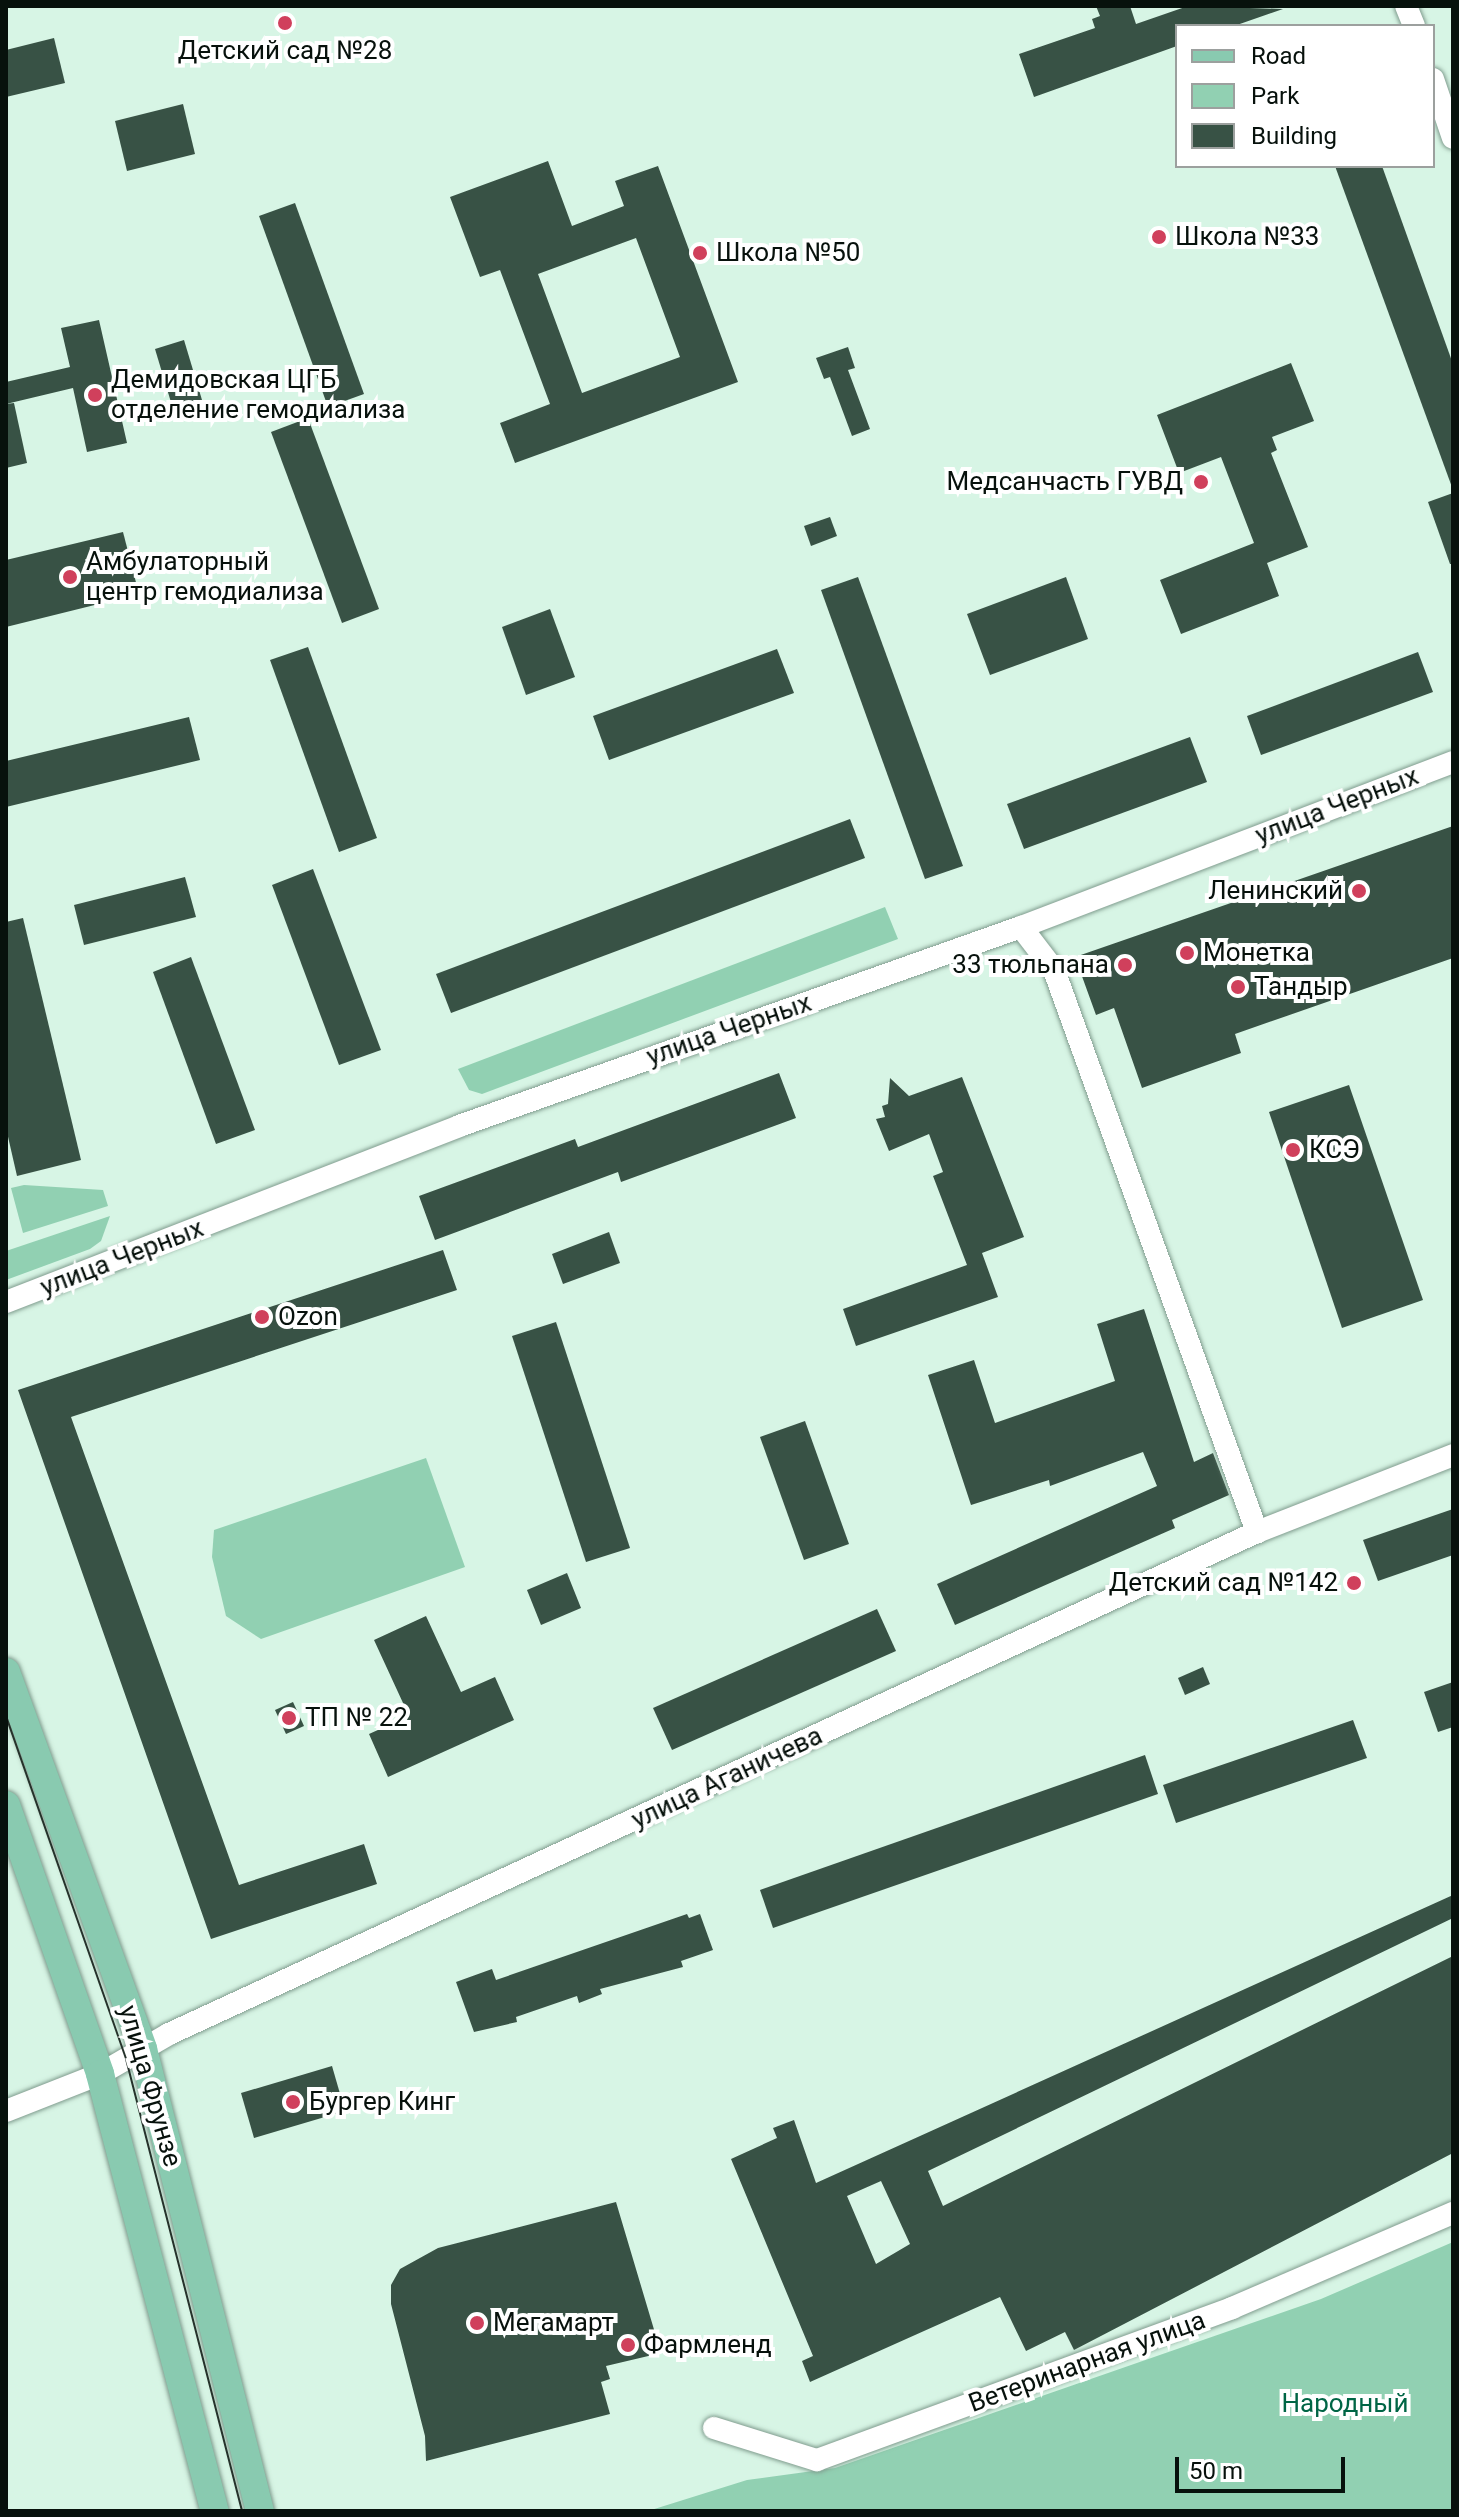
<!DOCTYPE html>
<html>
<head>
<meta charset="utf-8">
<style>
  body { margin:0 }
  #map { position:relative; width:1459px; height:2517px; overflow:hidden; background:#d7f5e5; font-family:Roboto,sans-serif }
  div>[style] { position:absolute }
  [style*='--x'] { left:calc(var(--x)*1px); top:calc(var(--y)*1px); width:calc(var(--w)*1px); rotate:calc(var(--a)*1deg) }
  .green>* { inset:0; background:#91d0b2 }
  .building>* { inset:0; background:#385245 }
  .roads { filter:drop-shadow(0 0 2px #809c8e) drop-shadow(0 0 2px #809c8e) }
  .minor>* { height:22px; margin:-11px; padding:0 11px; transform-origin:11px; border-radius:11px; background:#fff }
  .major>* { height:28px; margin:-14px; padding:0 14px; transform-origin:14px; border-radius:14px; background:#89cab0 }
  .tram>* { height:2px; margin:-1px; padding:0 1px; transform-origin:1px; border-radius:1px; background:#25322b }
  .dots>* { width:22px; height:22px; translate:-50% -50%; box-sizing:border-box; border:4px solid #fff; border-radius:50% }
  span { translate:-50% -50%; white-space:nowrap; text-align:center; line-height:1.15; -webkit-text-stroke:8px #fff; paint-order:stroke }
  .poi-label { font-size:26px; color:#07110c }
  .left { translate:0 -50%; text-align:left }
  .right { translate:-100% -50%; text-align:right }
  .street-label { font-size:26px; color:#07110c }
  .park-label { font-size:26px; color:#006545 }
  .frame { position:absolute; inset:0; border:8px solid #07110c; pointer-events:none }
  .legend { position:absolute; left:1175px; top:24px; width:260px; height:144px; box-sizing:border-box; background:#fff; border:2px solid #9ca09e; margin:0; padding:10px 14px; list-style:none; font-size:24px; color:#07110c }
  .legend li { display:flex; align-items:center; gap:16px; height:40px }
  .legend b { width:40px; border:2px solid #9ca09e }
  .scale { position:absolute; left:1175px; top:2457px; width:170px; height:36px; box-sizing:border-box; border:4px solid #07110c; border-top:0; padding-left:10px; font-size:24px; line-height:28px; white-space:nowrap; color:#07110c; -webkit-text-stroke:6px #fff; paint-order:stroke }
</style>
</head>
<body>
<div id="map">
  <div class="green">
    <div style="clip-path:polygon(885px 907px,898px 939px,482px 1094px,469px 1090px,458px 1069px)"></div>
    <div style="clip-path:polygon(24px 1185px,103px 1190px,108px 1206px,23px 1233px,11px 1188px)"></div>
    <div style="clip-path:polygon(110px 1216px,101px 1241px,90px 1249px,6px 1280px,6px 1251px)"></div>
    <div style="clip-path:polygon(426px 1458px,465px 1567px,261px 1639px,226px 1616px,212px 1557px,214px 1530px)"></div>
    <div style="clip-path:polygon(1453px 2242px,1453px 2511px,648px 2511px,747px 2480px,835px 2468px,1321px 2299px)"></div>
  </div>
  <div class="building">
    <div style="clip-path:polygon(1096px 6px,1130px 6px,1136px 24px,1188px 6px,1283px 9px,1234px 26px,1177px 26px,1177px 46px,1034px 97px,1019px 54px,1095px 28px,1092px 19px,1100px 16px)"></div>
    <div style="clip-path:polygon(54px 38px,65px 83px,6px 97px,6px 50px)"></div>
    <div style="clip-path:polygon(183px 104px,195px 154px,127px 171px,115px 121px)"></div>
    <div style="clip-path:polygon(evenodd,548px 161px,572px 226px,624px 206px,615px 181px,658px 166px,738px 382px,515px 463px,500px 423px,550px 404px,500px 270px,480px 277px,450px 197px,548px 161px,636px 238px,680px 357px,582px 393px,538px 274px,636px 238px)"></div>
    <div style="clip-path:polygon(1335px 166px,1382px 166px,1453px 364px,1453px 490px)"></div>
    <div style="clip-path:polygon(295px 203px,364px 394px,328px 407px,259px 216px)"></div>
    <div style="clip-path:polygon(99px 320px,127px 443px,87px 452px,73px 388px,6px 404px,6px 382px,70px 367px,61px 328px)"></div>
    <div style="clip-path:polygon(184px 340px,202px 400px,173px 409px,155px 349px)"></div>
    <div style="clip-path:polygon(848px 347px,855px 368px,848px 370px,870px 429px,852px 436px,830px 377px,824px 379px,816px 358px)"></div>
    <div style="clip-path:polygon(1291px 363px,1314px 421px,1272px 437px,1277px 450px,1271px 453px,1308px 547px,1267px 563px,1279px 596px,1181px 634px,1160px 580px,1254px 543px,1221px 457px,1179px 473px,1157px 415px)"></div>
    <div style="clip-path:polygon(14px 403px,27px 463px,6px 468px,6px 404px)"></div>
    <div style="clip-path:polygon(308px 418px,379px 609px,342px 623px,271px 432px)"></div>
    <div style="clip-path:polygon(1453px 493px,1453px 564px,1450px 564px,1428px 502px)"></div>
    <div style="clip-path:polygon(830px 517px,837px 536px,811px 546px,804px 526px)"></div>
    <div style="clip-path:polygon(123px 532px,139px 594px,6px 627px,6px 560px)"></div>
    <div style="clip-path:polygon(858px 577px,963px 866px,925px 879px,821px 590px)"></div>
    <div style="clip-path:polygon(1066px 577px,1088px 639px,990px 675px,967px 614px)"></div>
    <div style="clip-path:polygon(550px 609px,575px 677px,526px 695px,502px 627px)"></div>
    <div style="clip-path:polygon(308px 647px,377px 838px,339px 852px,270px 660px)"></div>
    <div style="clip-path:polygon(777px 649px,794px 693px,609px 760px,593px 716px)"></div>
    <div style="clip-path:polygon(1418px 652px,1433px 692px,1261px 755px,1247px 716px)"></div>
    <div style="clip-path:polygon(189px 717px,200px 760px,6px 807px,6px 761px)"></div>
    <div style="clip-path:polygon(1190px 737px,1207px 782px,1024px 849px,1007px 804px)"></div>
    <div style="clip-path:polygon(850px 819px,865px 858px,451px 1013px,436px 974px)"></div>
    <div style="clip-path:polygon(1453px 826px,1453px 958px,1235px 1034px,1241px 1053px,1142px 1088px,1114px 1008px,1096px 1015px,1075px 957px)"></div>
    <div style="clip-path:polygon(313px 869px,381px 1050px,339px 1065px,272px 885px)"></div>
    <div style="clip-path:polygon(185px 877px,196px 917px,84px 945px,74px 905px)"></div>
    <div style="clip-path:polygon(23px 918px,81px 1160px,17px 1176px,6px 1128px,6px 922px)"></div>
    <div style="clip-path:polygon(191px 957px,255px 1130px,216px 1144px,153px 972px)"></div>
    <div style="clip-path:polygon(779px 1073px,796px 1118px,621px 1182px,618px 1172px,435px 1240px,419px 1196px,575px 1139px,578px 1147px)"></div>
    <div style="clip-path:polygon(962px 1077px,1024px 1237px,982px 1253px,998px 1297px,856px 1346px,843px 1309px,967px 1265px,933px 1176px,943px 1172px,929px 1134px,889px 1151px,876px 1119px,885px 1117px,882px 1106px,888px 1104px,890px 1078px,909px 1096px)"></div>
    <div style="clip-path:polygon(1349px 1085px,1423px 1300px,1342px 1328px,1269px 1112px)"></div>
    <div style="clip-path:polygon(609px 1232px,620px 1263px,563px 1284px,552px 1254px)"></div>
    <div style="clip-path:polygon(443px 1250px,457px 1290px,71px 1417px,239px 1885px,364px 1844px,377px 1884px,211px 1939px,18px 1390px)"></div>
    <div style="clip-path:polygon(1144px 1309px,1194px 1462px,1213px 1453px,1229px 1495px,1172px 1520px,1175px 1528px,955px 1625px,937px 1584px,1157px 1486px,1143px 1452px,1050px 1486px,1049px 1480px,971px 1505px,928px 1375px,974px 1360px,995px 1423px,1115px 1381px,1097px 1324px)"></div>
    <div style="clip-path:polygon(556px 1322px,630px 1548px,586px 1562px,512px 1336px)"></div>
    <div style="clip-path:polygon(805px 1421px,849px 1544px,804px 1560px,760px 1437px)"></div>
    <div style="clip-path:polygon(1453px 1509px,1453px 1555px,1378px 1581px,1363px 1540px)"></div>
    <div style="clip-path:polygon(567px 1573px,581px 1608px,541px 1625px,527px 1590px)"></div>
    <div style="clip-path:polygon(877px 1609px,896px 1651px,672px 1750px,653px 1708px)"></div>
    <div style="clip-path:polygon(426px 1616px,461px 1692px,495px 1677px,514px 1720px,388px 1777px,369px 1734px,409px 1716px,374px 1640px)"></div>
    <div style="clip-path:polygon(1203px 1667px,1210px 1684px,1185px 1695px,1178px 1678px)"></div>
    <div style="clip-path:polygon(1453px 1682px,1453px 1727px,1438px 1732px,1424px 1692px)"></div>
    <div style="clip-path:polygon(293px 1702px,304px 1726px,286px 1734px,275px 1710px)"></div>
    <div style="clip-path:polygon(1353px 1720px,1367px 1758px,1176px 1823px,1163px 1785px)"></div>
    <div style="clip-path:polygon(1145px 1755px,1158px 1794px,773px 1928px,760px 1890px)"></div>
    <div style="clip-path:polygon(evenodd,1453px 1895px,1453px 1918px,928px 2171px,943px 2206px,1453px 1956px,1453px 2153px,1074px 2350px,1065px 2332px,1026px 2351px,1000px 2297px,810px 2382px,802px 2361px,813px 2356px,731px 2159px,777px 2138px,773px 2128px,794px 2120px,816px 2183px,1453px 1895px,881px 2181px,910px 2244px,876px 2264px,847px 2196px,881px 2181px)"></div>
    <div style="clip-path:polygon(687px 1914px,689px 1918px,700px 1914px,713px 1950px,681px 1961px,683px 1967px,600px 1989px,602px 1994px,579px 2003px,577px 1996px,516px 2017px,517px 2022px,474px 2032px,456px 1982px,492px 1969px,496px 1980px)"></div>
    <div style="clip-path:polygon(332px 2066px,345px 2111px,254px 2138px,241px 2093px)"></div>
    <div style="clip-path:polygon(616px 2202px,661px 2353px,606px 2366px,610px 2379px,601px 2382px,610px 2414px,426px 2461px,425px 2436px,391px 2304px,391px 2285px,400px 2269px,438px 2248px)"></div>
  </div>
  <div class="roads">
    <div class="minor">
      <div style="--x:1406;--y:6;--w:22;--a:68"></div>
      <div style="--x:1433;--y:79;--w:62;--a:71.3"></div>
      <div style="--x:1021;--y:927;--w:54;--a:52.5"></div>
      <div style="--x:1054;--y:970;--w:598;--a:70.14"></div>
      <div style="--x:6;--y:1302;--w:486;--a:-21.2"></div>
      <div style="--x:459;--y:1126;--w:596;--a:-19.5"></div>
      <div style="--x:1021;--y:927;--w:462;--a:-20.9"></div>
      <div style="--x:6;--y:2111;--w:101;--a:-21.5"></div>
      <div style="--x:100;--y:2074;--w:80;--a:-30.1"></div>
      <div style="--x:169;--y:2034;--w:1198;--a:-24.77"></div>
      <div style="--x:1257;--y:1532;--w:211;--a:-21.4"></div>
      <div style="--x:714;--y:2428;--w:108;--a:17.3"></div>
      <div style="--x:817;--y:2460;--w:442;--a:-20.1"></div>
      <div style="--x:1232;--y:2308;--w:241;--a:-23.3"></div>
    </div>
    <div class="major">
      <div style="--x:6;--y:1672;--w:401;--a:70"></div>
      <div style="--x:143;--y:2049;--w:477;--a:75.8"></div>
      <div style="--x:6;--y:1805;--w:285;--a:70.7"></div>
      <div style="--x:100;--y:2074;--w:452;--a:75.3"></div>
    </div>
  </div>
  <div class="tram">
    <div style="--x:6;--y:1716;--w:363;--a:70.7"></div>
    <div style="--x:126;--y:2059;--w:467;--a:75.6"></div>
  </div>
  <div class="dots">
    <div style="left:285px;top:23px;background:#d0405c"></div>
    <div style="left:1159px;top:237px;background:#d0405c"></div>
    <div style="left:700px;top:253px;background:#d0405c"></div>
    <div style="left:95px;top:395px;background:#d0405c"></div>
    <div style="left:1201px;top:482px;background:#d0405c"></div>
    <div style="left:70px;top:577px;background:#d0405c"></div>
    <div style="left:1359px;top:891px;background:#d0405c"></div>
    <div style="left:1187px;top:953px;background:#d0405c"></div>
    <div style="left:1125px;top:965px;background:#d0405c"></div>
    <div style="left:1238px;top:987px;background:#d0405c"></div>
    <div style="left:1293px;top:1150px;background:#d0405c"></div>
    <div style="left:262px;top:1317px;background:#d0405c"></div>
    <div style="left:1354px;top:1583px;background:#d0405c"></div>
    <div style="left:289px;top:1718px;background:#d0405c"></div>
    <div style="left:293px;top:2102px;background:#d0405c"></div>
    <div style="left:477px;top:2323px;background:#d0405c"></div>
    <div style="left:628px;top:2345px;background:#d0405c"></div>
  </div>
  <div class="poi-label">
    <span style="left:285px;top:51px">Детский сад №28</span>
    <span class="left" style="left:1175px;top:237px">Школа №33</span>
    <span class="left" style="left:716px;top:253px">Школа №50</span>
    <span class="left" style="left:111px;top:395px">Демидовская ЦГБ<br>отделение гемодиализа</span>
    <span class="right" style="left:1183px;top:482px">Медсанчасть ГУВД</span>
    <span class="left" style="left:86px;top:577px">Амбулаторный<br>центр гемодиализа</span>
    <span class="right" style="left:1343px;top:891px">Ленинский</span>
    <span class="left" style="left:1203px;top:953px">Монетка</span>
    <span class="right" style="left:1109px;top:965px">33 тюльпана</span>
    <span class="left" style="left:1254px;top:987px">Тандыр</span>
    <span class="left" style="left:1309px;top:1150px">КСЭ</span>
    <span class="left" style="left:278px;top:1317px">Ozon</span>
    <span class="right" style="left:1338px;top:1583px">Детский сад №142</span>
    <span class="left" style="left:305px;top:1718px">ТП № 22</span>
    <span class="left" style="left:309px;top:2102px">Бургер Кинг</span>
    <span class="left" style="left:493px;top:2323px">Мегамарт</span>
    <span class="left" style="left:644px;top:2345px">Фармленд</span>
  </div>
  <div class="street-label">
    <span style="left:1337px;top:806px;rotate:-21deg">улица Черных</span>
    <span style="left:729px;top:1030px;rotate:-19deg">улица Черных</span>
    <span style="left:122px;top:1258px;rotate:-21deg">улица Черных</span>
    <span style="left:727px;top:1778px;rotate:-25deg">улица Аганичева</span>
    <span style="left:150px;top:2086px;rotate:74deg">улица Фрунзе</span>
    <span style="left:1087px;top:2362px;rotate:-20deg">Ветеринарная улица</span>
  </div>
  <div class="park-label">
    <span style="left:1345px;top:2404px">Народный</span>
  </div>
  <div class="frame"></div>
  <ul class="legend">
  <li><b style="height:10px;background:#89cab0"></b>Road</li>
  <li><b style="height:22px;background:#91d0b2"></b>Park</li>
  <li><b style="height:22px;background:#385245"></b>Building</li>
  </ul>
  <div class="scale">50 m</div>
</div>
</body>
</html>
